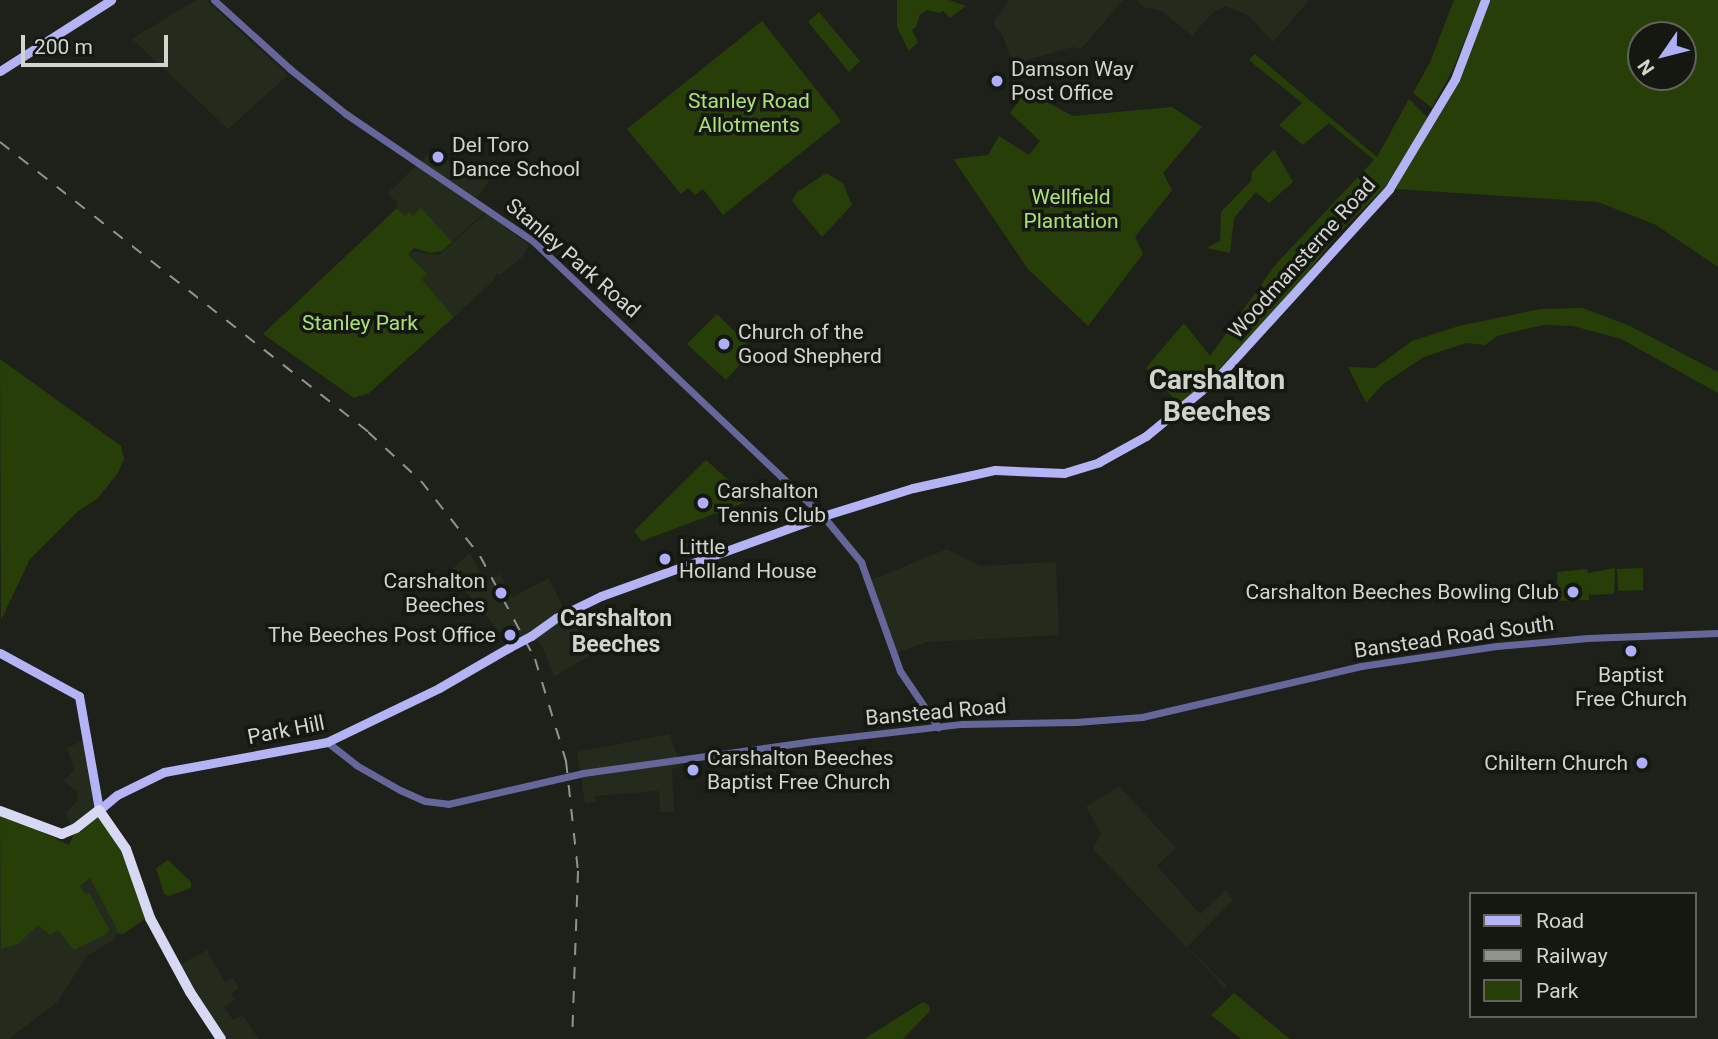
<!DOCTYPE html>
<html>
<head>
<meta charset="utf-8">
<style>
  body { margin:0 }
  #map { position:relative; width:1718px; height:1039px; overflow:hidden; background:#1d2119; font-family:Roboto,sans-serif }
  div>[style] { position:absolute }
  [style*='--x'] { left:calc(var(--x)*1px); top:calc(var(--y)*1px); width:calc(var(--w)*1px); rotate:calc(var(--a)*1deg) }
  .built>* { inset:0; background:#242b1d }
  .green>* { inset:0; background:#283e08 }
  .minor>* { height:7px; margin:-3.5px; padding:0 3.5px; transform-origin:3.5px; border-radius:3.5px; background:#67669b }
  .major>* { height:9px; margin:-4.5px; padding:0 4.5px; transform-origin:4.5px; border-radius:4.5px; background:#b4b3f6 }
  .highway>* { height:10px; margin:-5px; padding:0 5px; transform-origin:5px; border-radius:5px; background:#d7d8f3 }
  .rail>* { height:2px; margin-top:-1px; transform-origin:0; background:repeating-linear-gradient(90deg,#91948e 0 12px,transparent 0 24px) }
  .major-bridge>* { height:9px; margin:-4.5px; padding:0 4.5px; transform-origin:4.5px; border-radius:4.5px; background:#b4b3f6 }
  .dots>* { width:19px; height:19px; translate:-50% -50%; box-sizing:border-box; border:4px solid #141810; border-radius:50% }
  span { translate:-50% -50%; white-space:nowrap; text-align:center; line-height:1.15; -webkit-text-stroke:7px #141810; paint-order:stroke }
  .poi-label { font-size:21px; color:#d1d4cf }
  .left { translate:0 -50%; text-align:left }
  .right { translate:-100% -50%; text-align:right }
  .park-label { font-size:21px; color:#ace06f }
  .street-label { font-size:21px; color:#d1d4cf }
  .neighbourhood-label { font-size:23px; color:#cfd5ca; font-weight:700 }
  .district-label { font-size:28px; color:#cfd5ca; font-weight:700 }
  .legend { position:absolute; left:1469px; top:892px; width:228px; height:126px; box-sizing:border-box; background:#141810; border:2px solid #60635c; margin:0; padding:9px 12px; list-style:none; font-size:21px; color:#d1d4cf }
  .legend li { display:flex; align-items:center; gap:14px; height:35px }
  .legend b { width:35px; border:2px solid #60635c }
  .north { position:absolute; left:1627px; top:21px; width:70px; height:70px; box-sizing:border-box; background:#141810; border:2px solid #60635c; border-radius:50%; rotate:235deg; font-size:19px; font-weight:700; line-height:28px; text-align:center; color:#d1d4cf }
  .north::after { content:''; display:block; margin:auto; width:24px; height:32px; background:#afaefa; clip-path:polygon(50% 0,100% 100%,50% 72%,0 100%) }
  .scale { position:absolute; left:21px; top:35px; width:147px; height:32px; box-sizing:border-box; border:4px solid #d1d4cf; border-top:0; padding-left:9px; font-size:21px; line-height:24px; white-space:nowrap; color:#d1d4cf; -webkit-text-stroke:5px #141810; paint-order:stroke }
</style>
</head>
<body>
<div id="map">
  <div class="built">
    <div style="clip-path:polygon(196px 0,206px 0,288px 75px,228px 129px,132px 39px)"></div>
    <div style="clip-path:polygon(1009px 0,1123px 0,1081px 49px,1073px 47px,1012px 64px,1003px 36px,993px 23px)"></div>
    <div style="clip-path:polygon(1136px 0,1309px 0,1273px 42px,1248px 15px,1225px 6px,1212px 13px,1192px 36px,1162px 11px,1144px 7px)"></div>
    <div style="clip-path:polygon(437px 146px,460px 176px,478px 163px,490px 179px,474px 202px,486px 211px,452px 242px,421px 209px,413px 216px,405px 216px,397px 208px,397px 202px,387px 194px)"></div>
    <div style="clip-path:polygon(486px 213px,529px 245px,522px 257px,500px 275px,497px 273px,493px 281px,454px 317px,421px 280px,427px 274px,408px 255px,413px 251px,439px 255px)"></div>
    <div style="clip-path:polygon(947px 549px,980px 566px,1056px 562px,1059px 635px,927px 642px,893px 654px,869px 581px)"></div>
    <div style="clip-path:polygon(470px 553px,486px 582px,500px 574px,513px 597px,549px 578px,569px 620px,574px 618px,589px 656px,554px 677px,543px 648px,533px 634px,511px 645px,449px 572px)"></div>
    <div style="clip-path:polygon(670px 734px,681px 767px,672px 768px,674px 812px,660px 812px,659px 791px,595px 796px,595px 802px,585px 803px,577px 752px)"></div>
    <div style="clip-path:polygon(86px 739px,96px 808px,72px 829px,66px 813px,78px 800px,77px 792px,64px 781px,74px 770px,67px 748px)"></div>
    <div style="clip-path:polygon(1119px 786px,1176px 848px,1157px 866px,1200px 914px,1226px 890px,1233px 900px,1187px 947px,1227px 986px,1225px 988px,1093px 849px,1101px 833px,1086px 807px)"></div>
    <div style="clip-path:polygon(0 813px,69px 845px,74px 834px,138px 923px,123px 934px,116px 934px,115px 939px,87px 956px,57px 1002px,9px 1039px,0 1039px)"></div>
    <div style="clip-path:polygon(207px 950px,225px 982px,233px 977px,239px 988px,231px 994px,235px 1000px,224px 1007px,233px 1020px,242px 1015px,259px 1039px,223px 1039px,178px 966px)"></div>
  </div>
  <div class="green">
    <div style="clip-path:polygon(897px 0,949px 0,966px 6px,950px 18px,943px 11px,939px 13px,927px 10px,920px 14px,916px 27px,912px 30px,918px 42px,909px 51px,897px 27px)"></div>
    <div style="clip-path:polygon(1454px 0,1481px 0,1453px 69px,1432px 108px,1413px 93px,1430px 62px)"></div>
    <div style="clip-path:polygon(evenodd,1491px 0,1718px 0,1718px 267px,1656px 225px,1598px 202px,1395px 189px,1455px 86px,1491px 0,1641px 35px,1683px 35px,1683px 77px,1641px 77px,1641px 35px)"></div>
    <div style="clip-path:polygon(819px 12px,860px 61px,849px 72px,808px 22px)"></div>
    <div style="clip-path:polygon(762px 21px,841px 121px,723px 215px,703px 189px,695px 195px,688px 188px,681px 194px,627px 129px)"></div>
    <div style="clip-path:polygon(1255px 54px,1377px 157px,1409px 99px,1428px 118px,1385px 187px,1337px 235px,1295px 289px,1216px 372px,1205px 389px,1182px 407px,1146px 368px,1184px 323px,1210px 356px,1276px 264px,1374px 160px,1329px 123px,1303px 145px,1279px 125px,1302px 103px,1249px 60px)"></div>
    <div style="clip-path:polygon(1026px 91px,1073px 116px,1172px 107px,1202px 127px,1163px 173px,1172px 190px,1135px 237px,1143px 254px,1088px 326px,1028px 269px,953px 159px,988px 155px,999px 136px,1029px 155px,1040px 141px,1010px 113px)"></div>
    <div style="clip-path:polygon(1274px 149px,1293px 182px,1269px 203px,1256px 192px,1234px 218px,1230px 253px,1206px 248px,1220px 241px,1221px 212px,1251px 181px,1252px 172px)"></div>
    <div style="clip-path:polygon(826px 173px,843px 183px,852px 205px,822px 237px,792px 201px,796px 193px)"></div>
    <div style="clip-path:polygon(397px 208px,405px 216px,409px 212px,413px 216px,421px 208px,452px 242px,442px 251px,431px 253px,414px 248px,408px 255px,427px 274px,422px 280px,454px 317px,369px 393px,354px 398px,263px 334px)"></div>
    <div style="clip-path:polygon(1582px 308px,1628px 325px,1718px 372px,1718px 393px,1621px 339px,1573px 326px,1543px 325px,1497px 336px,1485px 345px,1466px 343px,1424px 357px,1383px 384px,1366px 403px,1348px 367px,1375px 368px,1412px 341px,1459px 326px,1540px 309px)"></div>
    <div style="clip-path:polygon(717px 314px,753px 350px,726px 380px,687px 344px)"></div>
    <div style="clip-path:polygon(0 359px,121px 446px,124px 459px,118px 473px,97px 499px,78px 511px,30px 559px,1px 620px)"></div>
    <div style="clip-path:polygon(706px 460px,751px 500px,642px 541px,634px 531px)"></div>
    <div style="clip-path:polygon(1615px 568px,1614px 594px,1590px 595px,1589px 589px,1589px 600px,1558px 601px,1557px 572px,1587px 569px,1588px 573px)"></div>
    <div style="clip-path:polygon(1643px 568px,1643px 590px,1618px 591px,1617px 569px)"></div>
    <div style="clip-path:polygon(0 813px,69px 845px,74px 834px,100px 814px,120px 840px,148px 917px,123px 934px,119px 933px,90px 878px,80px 886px,86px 895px,89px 893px,109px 929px,107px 934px,74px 950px,58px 930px,50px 935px,38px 925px,18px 944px,1px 949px)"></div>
    <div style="clip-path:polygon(168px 860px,191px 882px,191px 888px,168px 896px,164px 894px,156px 868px)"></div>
    <div style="clip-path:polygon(1234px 993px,1290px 1039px,1241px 1039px,1211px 1015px)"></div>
    <div style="clip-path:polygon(923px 1002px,929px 1005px,930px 1011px,903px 1039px,864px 1039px)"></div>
  </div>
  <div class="minor">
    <div style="--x:214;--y:0;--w:103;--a:42.2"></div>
    <div style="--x:290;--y:69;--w:72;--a:38.8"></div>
    <div style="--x:346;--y:114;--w:227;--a:34.2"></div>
    <div style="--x:534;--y:242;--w:398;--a:43.5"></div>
    <div style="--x:823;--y:516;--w:60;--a:50.4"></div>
    <div style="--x:861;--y:562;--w:116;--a:70.3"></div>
    <div style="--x:900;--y:671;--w:68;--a:55.8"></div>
    <div style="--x:327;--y:742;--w:37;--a:38"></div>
    <div style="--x:356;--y:765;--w:51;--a:29.6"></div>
    <div style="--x:400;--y:790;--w:27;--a:24"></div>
    <div style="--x:425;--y:801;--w:23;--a:7"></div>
    <div style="--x:448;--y:804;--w:139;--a:-12.9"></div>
    <div style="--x:583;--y:773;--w:233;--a:-7.9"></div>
    <div style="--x:814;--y:741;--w:149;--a:-6.6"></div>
    <div style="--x:962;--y:724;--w:114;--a:-1"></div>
    <div style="--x:1076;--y:722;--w:66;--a:-4.3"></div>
    <div style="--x:1142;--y:717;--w:225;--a:-13.1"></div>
    <div style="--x:1361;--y:666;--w:137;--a:-8.4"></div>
    <div style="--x:1497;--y:646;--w:91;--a:-5"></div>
    <div style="--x:1588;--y:638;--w:130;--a:-2.2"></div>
  </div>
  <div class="major">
    <div style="--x:0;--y:71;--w:132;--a:-32.6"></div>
    <div style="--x:531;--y:636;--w:31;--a:-36"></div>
    <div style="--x:556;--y:618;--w:50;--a:-26.1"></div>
    <div style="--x:601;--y:596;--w:236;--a:-19.8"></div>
    <div style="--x:823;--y:516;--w:94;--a:-17.3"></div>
    <div style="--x:913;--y:488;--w:84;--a:-12.4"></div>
    <div style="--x:995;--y:470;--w:69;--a:2.5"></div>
    <div style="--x:1064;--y:473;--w:37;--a:-17"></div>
    <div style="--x:1099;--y:462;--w:54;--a:-29"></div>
    <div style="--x:1146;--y:436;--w:94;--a:-39.4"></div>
    <div style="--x:1219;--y:376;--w:253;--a:-47.7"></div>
    <div style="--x:1389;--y:189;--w:128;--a:-59"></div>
    <div style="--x:1455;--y:79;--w:85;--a:-69.2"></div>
    <div style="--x:0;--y:653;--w:90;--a:28.6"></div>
    <div style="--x:79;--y:696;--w:116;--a:80"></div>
    <div style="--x:99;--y:810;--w:23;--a:-40"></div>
    <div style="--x:117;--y:795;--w:52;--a:-26.1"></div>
    <div style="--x:164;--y:772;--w:166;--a:-10.4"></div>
    <div style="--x:327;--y:742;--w:124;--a:-25.7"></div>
    <div style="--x:439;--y:688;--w:82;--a:-30"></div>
  </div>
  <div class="highway">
    <div style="--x:0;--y:811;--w:66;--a:20.4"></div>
    <div style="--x:62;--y:834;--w:15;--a:-23"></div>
    <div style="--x:76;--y:828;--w:29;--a:-38"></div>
    <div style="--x:99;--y:810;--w:47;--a:55.3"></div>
    <div style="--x:126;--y:849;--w:73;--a:70.8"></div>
    <div style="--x:150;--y:918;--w:84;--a:61.6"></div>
    <div style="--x:190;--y:992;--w:56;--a:56.6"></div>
  </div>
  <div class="rail">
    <div style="--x:0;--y:142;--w:469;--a:38.2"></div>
    <div style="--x:368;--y:432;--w:72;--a:42.8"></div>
    <div style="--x:421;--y:481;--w:95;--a:51.8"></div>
    <div style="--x:480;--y:556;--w:117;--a:61.9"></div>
    <div style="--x:535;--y:659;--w:107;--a:73.1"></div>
    <div style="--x:566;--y:761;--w:111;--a:83.8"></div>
    <div style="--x:578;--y:871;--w:168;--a:92"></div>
  </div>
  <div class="major-bridge">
    <div style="--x:510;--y:647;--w:24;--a:-28"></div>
  </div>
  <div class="dots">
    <div style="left:997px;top:81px;background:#afaefa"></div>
    <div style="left:438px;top:157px;background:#afaefa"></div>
    <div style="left:724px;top:344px;background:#afaefa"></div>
    <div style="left:703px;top:503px;background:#afaefa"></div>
    <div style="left:665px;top:559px;background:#afaefa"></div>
    <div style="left:1573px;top:592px;background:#afaefa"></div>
    <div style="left:501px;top:593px;background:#afaefa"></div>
    <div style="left:510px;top:635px;background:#afaefa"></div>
    <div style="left:1631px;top:651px;background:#afaefa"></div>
    <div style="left:1642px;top:763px;background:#afaefa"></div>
    <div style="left:693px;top:770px;background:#afaefa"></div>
  </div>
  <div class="poi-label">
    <span class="left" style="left:1011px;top:81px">Damson Way<br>Post Office</span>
    <span class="left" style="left:452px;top:157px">Del Toro<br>Dance School</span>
    <span class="left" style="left:738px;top:344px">Church of the<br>Good Shepherd</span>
    <span class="left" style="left:717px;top:503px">Carshalton<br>Tennis Club</span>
    <span class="left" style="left:679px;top:559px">Little<br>Holland House</span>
    <span class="right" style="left:485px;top:593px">Carshalton<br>Beeches</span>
    <span class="right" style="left:1559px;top:592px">Carshalton Beeches Bowling Club</span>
    <span class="right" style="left:496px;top:635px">The Beeches Post Office</span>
    <span style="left:1631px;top:687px">Baptist<br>Free Church</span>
    <span class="left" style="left:707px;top:770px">Carshalton Beeches<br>Baptist Free Church</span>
    <span class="right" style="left:1628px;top:763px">Chiltern Church</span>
  </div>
  <div class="park-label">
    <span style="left:749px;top:113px">Stanley Road<br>Allotments</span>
    <span style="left:1071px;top:209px">Wellfield<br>Plantation</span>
    <span style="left:360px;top:323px">Stanley Park</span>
  </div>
  <div class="street-label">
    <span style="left:573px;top:258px;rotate:41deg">Stanley Park Road</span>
    <span style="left:1302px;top:258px;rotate:-48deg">Woodmansterne Road</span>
    <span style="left:1454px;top:637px;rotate:-8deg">Banstead Road South</span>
    <span style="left:936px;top:712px;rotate:-5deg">Banstead Road</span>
    <span style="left:286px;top:730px;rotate:-11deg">Park Hill</span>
  </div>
  <div class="neighbourhood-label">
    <span style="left:616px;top:632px">Carshalton<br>Beeches</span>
  </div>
  <div class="district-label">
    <span style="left:1217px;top:396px">Carshalton<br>Beeches</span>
  </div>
  <ul class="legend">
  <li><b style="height:9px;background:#b4b3f6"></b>Road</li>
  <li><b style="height:9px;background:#91948e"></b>Railway</li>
  <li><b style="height:19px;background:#283e08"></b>Park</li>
  </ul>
  <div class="north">N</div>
  <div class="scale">200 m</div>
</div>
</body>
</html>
